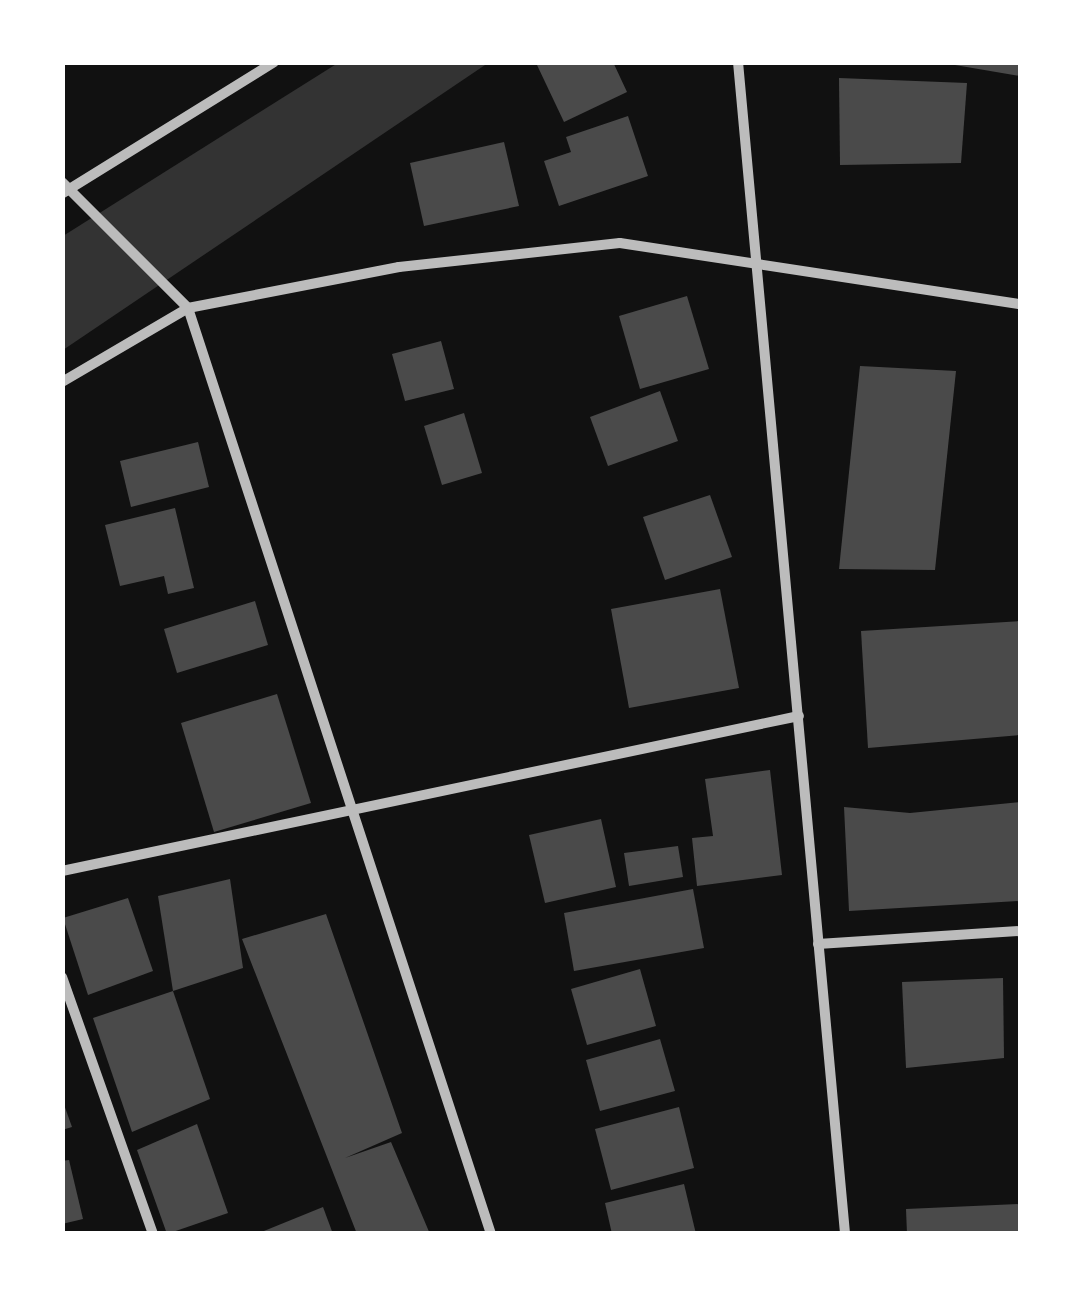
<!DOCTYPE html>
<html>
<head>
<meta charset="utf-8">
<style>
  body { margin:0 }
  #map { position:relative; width:1083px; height:1296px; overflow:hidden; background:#111; font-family:Montserrat,sans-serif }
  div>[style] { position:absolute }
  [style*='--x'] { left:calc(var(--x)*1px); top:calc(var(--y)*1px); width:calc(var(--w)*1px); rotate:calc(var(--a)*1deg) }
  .water>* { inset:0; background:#333 }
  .building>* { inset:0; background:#4a4a4a }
  .minor>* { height:10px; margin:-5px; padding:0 5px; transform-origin:5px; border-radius:5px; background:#bcbcbc }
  span { translate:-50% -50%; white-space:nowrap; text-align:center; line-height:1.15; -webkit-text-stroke:10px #fff; paint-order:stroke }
  .frame { position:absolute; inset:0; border:65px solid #fff; pointer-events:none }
</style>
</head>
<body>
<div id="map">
  <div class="water">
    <div style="clip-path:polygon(338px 63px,488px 63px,63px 350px,63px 236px)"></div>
  </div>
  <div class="building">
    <div style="clip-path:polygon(613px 62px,627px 92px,564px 122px,537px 65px)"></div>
    <div style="clip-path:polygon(1020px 62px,1020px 76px,955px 65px,955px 62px)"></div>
    <div style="clip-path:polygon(839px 78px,967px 83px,961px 163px,840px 165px)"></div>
    <div style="clip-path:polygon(628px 116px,648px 176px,559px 206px,544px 161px,571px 152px,566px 137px)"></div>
    <div style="clip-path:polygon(504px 142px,519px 206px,424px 226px,410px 163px)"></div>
    <div style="clip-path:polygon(687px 296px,709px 369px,640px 389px,619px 316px)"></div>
    <div style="clip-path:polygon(441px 341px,454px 389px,405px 401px,392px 354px)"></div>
    <div style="clip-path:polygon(860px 366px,956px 371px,935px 570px,839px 569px)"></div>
    <div style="clip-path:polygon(660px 391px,678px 441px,608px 466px,590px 417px)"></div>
    <div style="clip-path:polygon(464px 413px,482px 473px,442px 485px,424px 426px)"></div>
    <div style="clip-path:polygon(198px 442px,209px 487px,131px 507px,120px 461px)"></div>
    <div style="clip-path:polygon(710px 495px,732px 557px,665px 580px,643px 517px)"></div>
    <div style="clip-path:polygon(175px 508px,194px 588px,168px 594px,164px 576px,120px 586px,105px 525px)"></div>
    <div style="clip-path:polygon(720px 589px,739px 688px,629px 708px,611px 609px)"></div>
    <div style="clip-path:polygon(255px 601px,268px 645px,177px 673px,164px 629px)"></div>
    <div style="clip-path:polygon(1020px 621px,1020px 735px,868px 748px,861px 631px)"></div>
    <div style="clip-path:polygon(277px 694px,311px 803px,214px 832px,181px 723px)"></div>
    <div style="clip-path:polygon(770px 770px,782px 875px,697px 886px,692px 838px,713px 836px,705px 779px)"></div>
    <div style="clip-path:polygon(1020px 802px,1020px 901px,849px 911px,844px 807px,910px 813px)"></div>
    <div style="clip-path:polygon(601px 819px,616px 887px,545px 903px,529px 835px)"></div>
    <div style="clip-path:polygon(678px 846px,683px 877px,629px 886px,624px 853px)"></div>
    <div style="clip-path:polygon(230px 879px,243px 968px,173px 991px,158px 896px)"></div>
    <div style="clip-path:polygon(693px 889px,704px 948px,574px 971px,564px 913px)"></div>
    <div style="clip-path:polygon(128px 898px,153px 971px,88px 995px,63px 918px)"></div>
    <div style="clip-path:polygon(326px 914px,402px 1133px,345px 1158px,391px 1142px,430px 1234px,357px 1234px,242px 939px)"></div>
    <div style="clip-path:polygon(640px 969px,656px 1026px,587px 1045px,571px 989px)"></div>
    <div style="clip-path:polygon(1003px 978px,1004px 1058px,906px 1068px,902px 982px)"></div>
    <div style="clip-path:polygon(173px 991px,210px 1099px,132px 1132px,93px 1018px)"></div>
    <div style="clip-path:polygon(660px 1039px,675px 1091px,600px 1111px,586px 1060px)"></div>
    <div style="clip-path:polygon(62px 1099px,72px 1127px,62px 1130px)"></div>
    <div style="clip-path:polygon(679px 1107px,694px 1168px,611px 1190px,595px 1129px)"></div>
    <div style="clip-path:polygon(197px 1124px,228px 1213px,167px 1234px,137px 1150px)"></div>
    <div style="clip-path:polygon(69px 1160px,83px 1219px,62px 1224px,62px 1161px)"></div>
    <div style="clip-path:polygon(684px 1184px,696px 1234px,612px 1234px,605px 1203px)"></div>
    <div style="clip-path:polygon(1020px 1204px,1020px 1234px,907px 1234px,906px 1209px)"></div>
    <div style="clip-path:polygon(323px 1207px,333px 1234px,259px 1234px,259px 1233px)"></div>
  </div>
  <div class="minor">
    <div style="--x:738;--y:62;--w:1177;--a:84.78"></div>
    <div style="--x:62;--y:182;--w:178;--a:45"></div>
    <div style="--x:188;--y:308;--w:215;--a:-11"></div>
    <div style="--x:399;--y:267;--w:222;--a:-6.2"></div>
    <div style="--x:620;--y:243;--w:405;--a:8.7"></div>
    <div style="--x:63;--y:193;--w:248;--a:-31.8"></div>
    <div style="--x:62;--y:382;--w:146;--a:-30.4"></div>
    <div style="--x:188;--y:308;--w:974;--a:71.88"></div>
    <div style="--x:62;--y:871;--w:753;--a:-11.88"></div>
    <div style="--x:818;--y:944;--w:202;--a:-3.7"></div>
    <div style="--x:62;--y:977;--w:273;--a:70.5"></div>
  </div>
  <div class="frame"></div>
</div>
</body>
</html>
